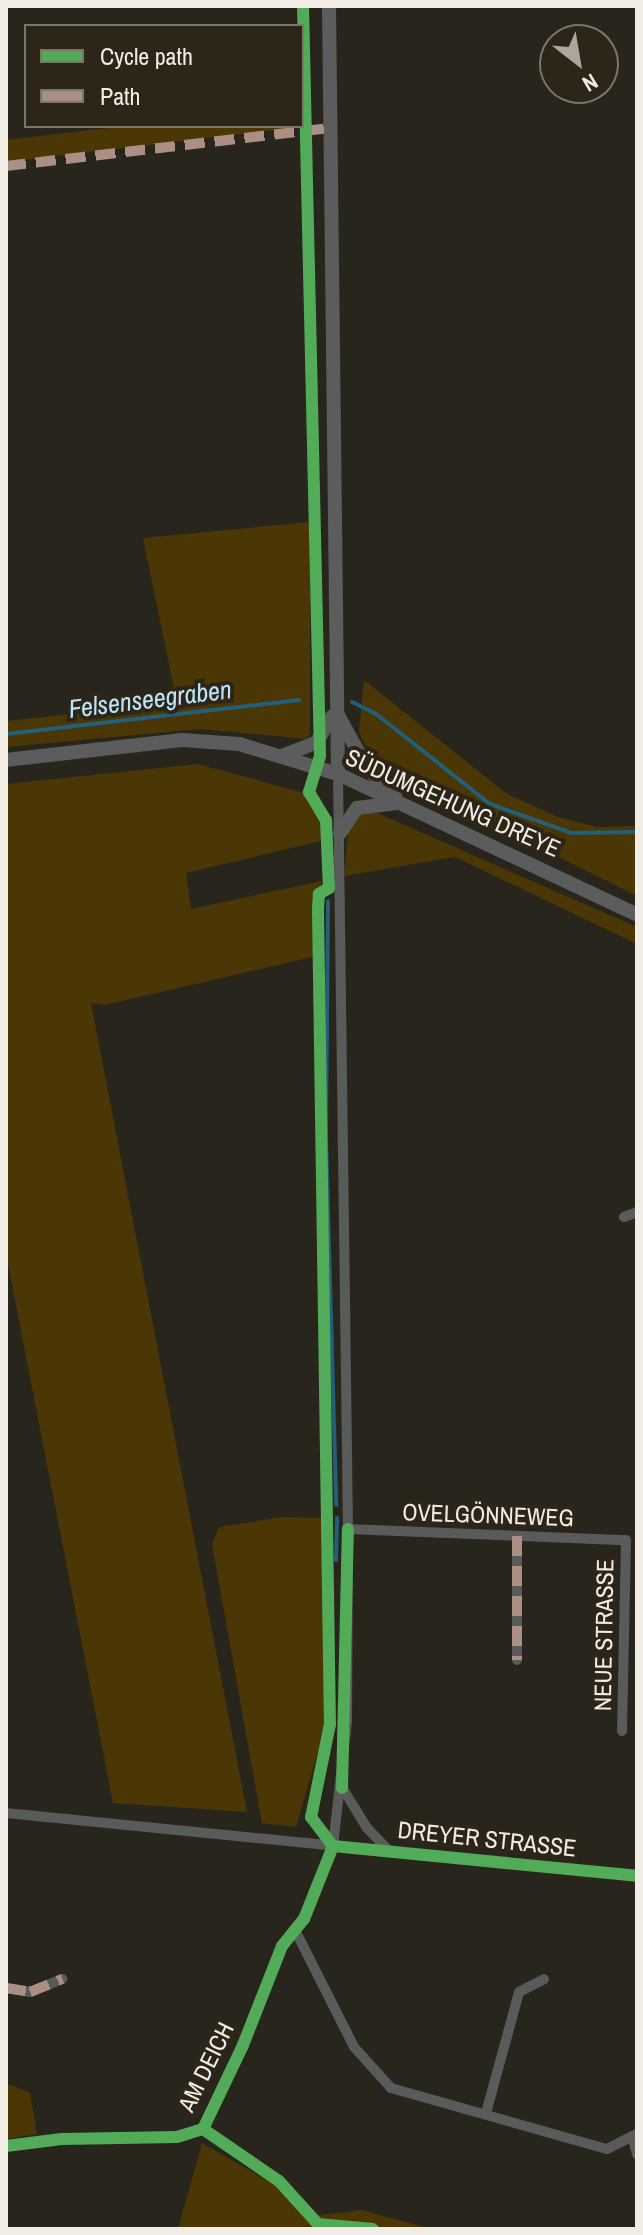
<!DOCTYPE html>
<html>
<head>
<meta charset="utf-8">
<style>
  body { margin:0 }
  #map { position:relative; width:643px; height:2235px; overflow:hidden; background:#28251d; font-family:"Archivo Narrow",sans-serif }
  div>[style] { position:absolute }
  [style*='--x'] { left:calc(var(--x)*1px); top:calc(var(--y)*1px); width:calc(var(--w)*1px); rotate:calc(var(--a)*1deg) }
  .green>* { inset:0; background:#4b3705 }
  .stream>* { height:4px; margin:-2px; padding:0 2px; transform-origin:2px; border-radius:2px; background:#235f79 }
  .street>* { height:10px; margin:-5px; padding:0 5px; transform-origin:5px; border-radius:5px; background:#595b5b }
  .secondary>* { height:14px; margin:-7px; padding:0 7px; transform-origin:7px; border-radius:7px; background:#5b5c5c }
  .quiet>* { height:10px; margin-top:-5px; transform-origin:0; background:repeating-linear-gradient(90deg,#ac8f84 0 20px,transparent 0 30px) }
  .cycleway>* { height:12px; margin:-6px; padding:0 6px; transform-origin:6px; border-radius:6px; background:#51ab58 }
  span { translate:-50% -50%; white-space:nowrap; text-align:center; line-height:1.15; -webkit-text-stroke:8px #2d2618; paint-order:stroke }
  .street-label { font-size:24px; color:#f1ede4 }
  .water-label { font-size:26px; color:#bbe5fa; font-style:italic }
  .frame { position:absolute; inset:0; border:8px solid #f1ede4; pointer-events:none }
  .legend { position:absolute; left:24px; top:24px; width:280px; height:104px; box-sizing:border-box; background:#2d2618; border:2px solid #7b766a; margin:0; padding:10px 14px; list-style:none; font-size:24px; color:#f1ede4 }
  .legend li { display:flex; align-items:center; gap:16px; height:40px }
  .legend b { width:40px; border:2px solid #7b766a }
  .north { position:absolute; left:539px; top:24px; width:80px; height:80px; box-sizing:border-box; background:#2d2618; border:2px solid #7b766a; border-radius:50%; rotate:149deg; font-size:22px; font-weight:700; line-height:32px; text-align:center; color:#f1ede4 }
  .north::after { content:''; display:block; margin:auto; width:28px; height:36px; background:#aba79e; clip-path:polygon(50% 0,100% 100%,50% 72%,0 100%) }
</style>
</head>
<body>
<div id="map">
  <div class="green">
    <div style="clip-path:polygon(125px 126px,301px 126px,301px 127px,6px 162px,6px 140px)"></div>
    <div style="clip-path:polygon(310px 522px,310px 733px,306px 739px,200px 729px,6px 747px,6px 721px,177px 703px,143px 538px)"></div>
    <div style="clip-path:polygon(364px 680px,507px 794px,558px 817px,597px 827px,637px 826px,637px 896px,394px 775px,369px 754px,359px 732px)"></div>
    <div style="clip-path:polygon(198px 764px,304px 793px,315px 804px,325px 840px,186px 873px,191px 909px,321px 881px,316px 956px,105px 1005px,91px 1003px,247px 1812px,113px 1803px,6px 1254px,6px 784px)"></div>
    <div style="clip-path:polygon(370px 810px,637px 927px,637px 944px,455px 857px,344px 876px,348px 833px,358px 816px)"></div>
    <div style="clip-path:polygon(283px 1517px,321px 1518px,322px 1525px,326px 1724px,296px 1827px,262px 1823px,212px 1544px,219px 1527px)"></div>
    <div style="clip-path:polygon(6px 2083px,30px 2093px,37px 2134px,6px 2139px)"></div>
    <div style="clip-path:polygon(202px 2143px,275px 2185px,305px 2217px,361px 2210px,432px 2229px,178px 2229px)"></div>
  </div>
  <div class="stream">
    <div style="--x:352;--y:702;--w:25;--a:26"></div>
    <div style="--x:375;--y:713;--w:147;--a:38.4"></div>
    <div style="--x:490;--y:804;--w:87;--a:19.5"></div>
    <div style="--x:572;--y:833;--w:65;--a:-0.9"></div>
    <div style="--x:6;--y:734;--w:295;--a:-6.6"></div>
    <div style="--x:328;--y:901;--w:237;--a:90.5"></div>
    <div style="--x:326;--y:1138;--w:367;--a:88.4"></div>
    <div style="--x:336;--y:1560;--w:42;--a:-88.6"></div>
  </div>
  <div class="street">
    <div style="--x:624;--y:1217;--w:14;--a:-21"></div>
    <div style="--x:348;--y:1529;--w:278;--a:2.3"></div>
    <div style="--x:626;--y:1540;--w:191;--a:91.2"></div>
    <div style="--x:517;--y:1536;--w:124;--a:90"></div>
    <div style="--x:343;--y:1789;--w:46;--a:58.4"></div>
    <div style="--x:367;--y:1828;--w:32;--a:46"></div>
    <div style="--x:6;--y:1813;--w:634;--a:5.7"></div>
    <div style="--x:297;--y:1934;--w:127;--a:63.2"></div>
    <div style="--x:354;--y:2047;--w:55;--a:47.9"></div>
    <div style="--x:391;--y:2088;--w:224;--a:15.8"></div>
    <div style="--x:607;--y:2149;--w:34;--a:-27"></div>
    <div style="--x:6;--y:1988;--w:24;--a:9"></div>
    <div style="--x:30;--y:1992;--w:35;--a:-22"></div>
    <div style="--x:486;--y:2113;--w:125;--a:-74.7"></div>
    <div style="--x:519;--y:1992;--w:28;--a:-27"></div>
    <div style="--x:633;--y:2139;--w:16;--a:75"></div>
    <div style="--x:6;--y:2146;--w:56;--a:-7.1"></div>
    <div style="--x:62;--y:2139;--w:115;--a:-1"></div>
    <div style="--x:177;--y:2137;--w:27;--a:-17"></div>
    <div style="--x:203;--y:2129;--w:93;--a:-64.5"></div>
    <div style="--x:243;--y:2045;--w:106;--a:-68.5"></div>
    <div style="--x:282;--y:1946;--w:35;--a:-51"></div>
    <div style="--x:304;--y:1919;--w:79;--a:-68.3"></div>
    <div style="--x:333;--y:1846;--w:126;--a:-83.6"></div>
    <div style="--x:347;--y:1721;--w:192;--a:-89.7"></div>
    <div style="--x:348;--y:1529;--w:755;--a:-90.76"></div>
  </div>
  <div class="secondary">
    <div style="--x:329;--y:6;--w:768;--a:89.33"></div>
    <div style="--x:338;--y:715;--w:60;--a:61.3"></div>
    <div style="--x:367;--y:768;--w:40;--a:45"></div>
    <div style="--x:284;--y:755;--w:34;--a:-21"></div>
    <div style="--x:316;--y:743;--w:31;--a:-59"></div>
    <div style="--x:6;--y:760;--w:177;--a:-6.5"></div>
    <div style="--x:182;--y:740;--w:57;--a:4"></div>
    <div style="--x:239;--y:744;--w:103;--a:16.9"></div>
    <div style="--x:338;--y:774;--w:331;--a:25.2"></div>
    <div style="--x:340;--y:833;--w:30;--a:-56"></div>
    <div style="--x:357;--y:808;--w:40;--a:-7.1"></div>
  </div>
  <div class="quiet">
    <div style="--x:6;--y:166;--w:326;--a:-6.7"></div>
    <div style="--x:517;--y:1536;--w:124;--a:90"></div>
    <div style="--x:6;--y:1988;--w:24;--a:9"></div>
    <div style="--x:30;--y:1992;--w:35;--a:-22"></div>
  </div>
  <div class="cycleway">
    <div style="--x:303;--y:6;--w:750;--a:88.7"></div>
    <div style="--x:320;--y:756;--w:38;--a:107"></div>
    <div style="--x:309;--y:792;--w:33;--a:59"></div>
    <div style="--x:326;--y:820;--w:68;--a:87.5"></div>
    <div style="--x:329;--y:888;--w:12;--a:149"></div>
    <div style="--x:319;--y:894;--w:16;--a:94"></div>
    <div style="--x:318;--y:910;--w:814;--a:89.16"></div>
    <div style="--x:330;--y:1724;--w:95;--a:101.5"></div>
    <div style="--x:311;--y:1817;--w:36;--a:53"></div>
    <div style="--x:342;--y:1788;--w:259;--a:-88.7"></div>
    <div style="--x:333;--y:1846;--w:305;--a:5.6"></div>
    <div style="--x:203;--y:2129;--w:92;--a:34.4"></div>
    <div style="--x:279;--y:2181;--w:58;--a:47.8"></div>
    <div style="--x:318;--y:2224;--w:55;--a:5.2"></div>
    <div style="--x:6;--y:2146;--w:56;--a:-7.1"></div>
    <div style="--x:62;--y:2139;--w:115;--a:-1"></div>
    <div style="--x:177;--y:2137;--w:27;--a:-17"></div>
    <div style="--x:203;--y:2129;--w:93;--a:-64.5"></div>
    <div style="--x:243;--y:2045;--w:106;--a:-68.5"></div>
    <div style="--x:282;--y:1946;--w:35;--a:-51"></div>
    <div style="--x:304;--y:1919;--w:79;--a:-68.3"></div>
  </div>
  <div class="street-label">
    <span style="left:453px;top:803px;rotate:24deg">SÜDUMGEHUNG DREYE</span>
    <span style="left:488px;top:1515px;rotate:2deg">OVELGÖNNEWEG</span>
    <span style="left:604px;top:1635px;rotate:-89deg">NEUE STRASSE</span>
    <span style="left:487px;top:1839px;rotate:6deg">DREYER STRASSE</span>
    <span style="left:206px;top:2067px;rotate:-64deg">AM DEICH</span>
  </div>
  <div class="water-label">
    <span style="left:150px;top:699px;rotate:-7deg">Felsenseegraben</span>
  </div>
  <div class="frame"></div>
  <ul class="legend">
  <li><b style="height:10px;background:#51ab58"></b>Cycle path</li>
  <li><b style="height:10px;background:#ac8f84"></b>Path</li>
  </ul>
  <div class="north">N</div>
</div>
</body>
</html>
